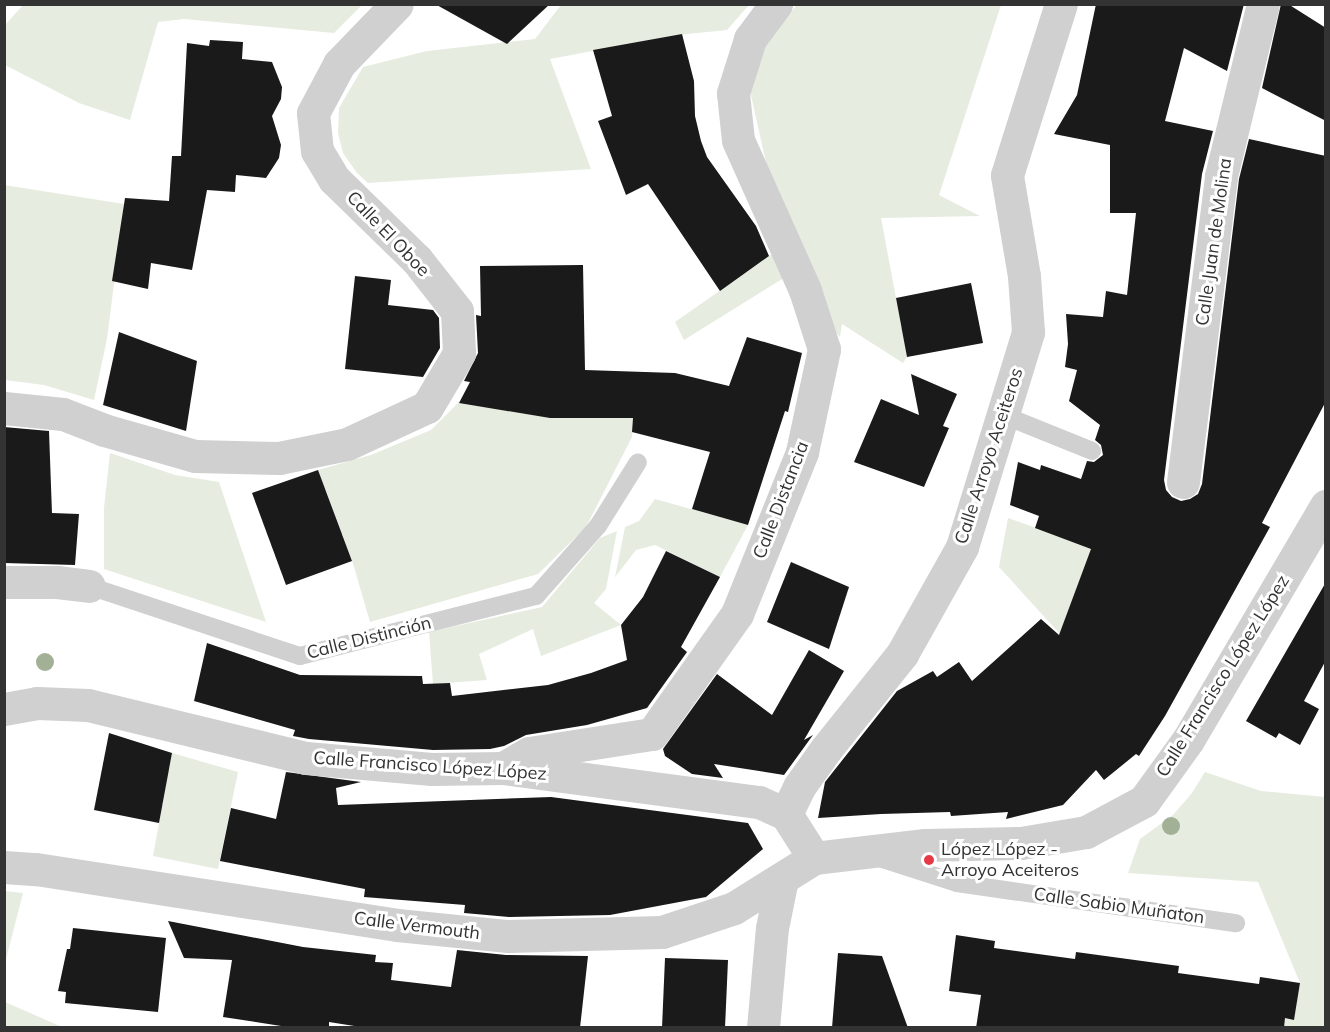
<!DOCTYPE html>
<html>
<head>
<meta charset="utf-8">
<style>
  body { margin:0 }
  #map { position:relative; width:1330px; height:1032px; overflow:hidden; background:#fff; font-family:Mulish,sans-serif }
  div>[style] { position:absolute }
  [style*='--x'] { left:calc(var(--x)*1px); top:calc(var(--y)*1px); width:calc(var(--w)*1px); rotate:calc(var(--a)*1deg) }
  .green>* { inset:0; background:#e6ecdf }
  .building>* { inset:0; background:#1a1a1a }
  .lane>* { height:18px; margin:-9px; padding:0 9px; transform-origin:9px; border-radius:9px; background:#d0d0d0 }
  .street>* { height:33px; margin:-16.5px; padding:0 16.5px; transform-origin:16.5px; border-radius:16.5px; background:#d0d0d0 }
  .trees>* { width:18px; height:18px; margin:-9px; border-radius:50%; background:#a2b095 }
  .dots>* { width:16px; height:16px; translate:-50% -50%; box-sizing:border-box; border:3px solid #fff; border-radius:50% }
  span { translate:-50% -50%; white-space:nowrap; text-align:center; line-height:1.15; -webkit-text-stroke:6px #fff; paint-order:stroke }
  .street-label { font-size:18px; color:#333 }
  .poi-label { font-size:18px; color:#333 }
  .left { translate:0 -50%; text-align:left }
  .frame { position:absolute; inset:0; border:6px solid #333; pointer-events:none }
</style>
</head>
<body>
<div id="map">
  <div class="green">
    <div style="clip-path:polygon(23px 5px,23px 4px,362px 5px,334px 33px,184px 19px,158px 22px,130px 120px,79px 103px,5px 65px,5px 25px)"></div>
    <div style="clip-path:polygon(561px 5px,749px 5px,727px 30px,677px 35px,550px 59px,591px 169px,368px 183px,357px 173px,343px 153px,338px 133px,339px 108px,363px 67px,427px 51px,535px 39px)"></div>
    <div style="clip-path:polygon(797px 5px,1001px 5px,939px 195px,980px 216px,881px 218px,907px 357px,903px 363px,842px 324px,840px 337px,829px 325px,776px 207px,750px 91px,763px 46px)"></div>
    <div style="clip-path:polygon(4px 185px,124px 204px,107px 339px,94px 400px,44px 385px,5px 380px)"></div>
    <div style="clip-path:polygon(775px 252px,787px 276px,684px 340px,675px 322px)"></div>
    <div style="clip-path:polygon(459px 402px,550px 418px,633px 418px,632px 437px,586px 527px,538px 574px,370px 622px,352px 560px,318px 470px,371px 455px,431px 430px)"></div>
    <div style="clip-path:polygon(110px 453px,175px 475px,219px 482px,266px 622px,104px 569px,104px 508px)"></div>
    <div style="clip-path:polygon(655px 499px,748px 525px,720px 577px,655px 545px,636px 550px,615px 577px,625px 527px,639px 521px)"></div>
    <div style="clip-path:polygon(1008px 518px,1092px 548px,1060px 634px,999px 567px)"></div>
    <div style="clip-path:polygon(617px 531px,606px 589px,594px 603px,621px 625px,541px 656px,533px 629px,479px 654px,487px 680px,433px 684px,429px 632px,542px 607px,600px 538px)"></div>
    <div style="clip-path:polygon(172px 753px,238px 772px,218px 869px,153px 856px)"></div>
    <div style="clip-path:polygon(1205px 772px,1261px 791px,1325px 797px,1325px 1027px,1284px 1027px,1285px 1018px,1294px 1019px,1300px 983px,1258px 882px,1128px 873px,1140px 839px,1173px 815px,1192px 793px)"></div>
    <div style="clip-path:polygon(5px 891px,23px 893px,5px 963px,4px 891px)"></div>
    <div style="clip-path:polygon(4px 1002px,5px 1002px,62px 1027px,5px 1027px)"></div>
  </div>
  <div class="building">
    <div style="clip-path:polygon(435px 4px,550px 4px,507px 44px)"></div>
    <div style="clip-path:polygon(1096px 4px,1244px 4px,1227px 71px,1184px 48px,1165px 121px,1213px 131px,1202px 174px,1164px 480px,1166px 490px,1172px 497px,1181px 501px,1190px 499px,1198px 494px,1202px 484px,1239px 179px,1249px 139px,1326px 156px,1326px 401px,1262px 523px,1270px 527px,1165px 716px,1139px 756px,1136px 754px,1104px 780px,1096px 770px,1063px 805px,1006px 819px,1008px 812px,951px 816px,950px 812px,881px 814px,818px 818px,825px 782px,897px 691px,933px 671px,937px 677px,959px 662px,972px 681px,1041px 619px,1059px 635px,1091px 549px,1035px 528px,1039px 516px,1010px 505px,1018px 462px,1040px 470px,1041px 465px,1081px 479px,1087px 461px,1094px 462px,1103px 455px,1101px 445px,1095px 440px,1100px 425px,1069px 401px,1077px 370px,1065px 367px,1068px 344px,1066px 314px,1103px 317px,1106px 291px,1127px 295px,1136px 213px,1110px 213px,1110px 145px,1054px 134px,1077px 95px)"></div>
    <div style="clip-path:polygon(1281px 4px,1288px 4px,1326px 28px,1326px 121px,1262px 88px)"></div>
    <div style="clip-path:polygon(682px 34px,694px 81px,695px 116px,701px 141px,707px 157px,756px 226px,769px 256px,720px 291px,648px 184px,626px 195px,598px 121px,612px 116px,593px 50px)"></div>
    <div style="clip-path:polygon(210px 40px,243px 42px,242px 59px,272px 62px,282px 87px,281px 99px,272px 116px,281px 145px,279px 158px,266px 178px,236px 175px,235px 192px,207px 190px,192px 270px,151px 263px,148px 289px,112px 281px,125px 198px,169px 201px,172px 156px,181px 156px,187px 43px,209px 46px)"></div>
    <div style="clip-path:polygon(583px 265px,585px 370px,675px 373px,729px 386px,747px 337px,802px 353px,788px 412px,785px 411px,748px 525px,692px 509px,710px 452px,632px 432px,633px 418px,550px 418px,459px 403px,470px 382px,464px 381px,478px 353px,476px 315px,481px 316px,480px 266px)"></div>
    <div style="clip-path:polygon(355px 276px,391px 280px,388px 305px,433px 310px,439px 318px,440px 348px,423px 377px,345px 369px)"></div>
    <div style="clip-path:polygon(971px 283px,983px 343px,907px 357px,896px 298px)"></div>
    <div style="clip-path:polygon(119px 332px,197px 361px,186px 431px,103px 405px)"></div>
    <div style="clip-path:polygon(911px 374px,957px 394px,943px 426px,949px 428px,924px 487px,854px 462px,881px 399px,919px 415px)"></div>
    <div style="clip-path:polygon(4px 427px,49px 431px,52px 513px,79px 514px,75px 565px,4px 563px)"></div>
    <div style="clip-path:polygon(318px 470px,352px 561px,286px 585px,252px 493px)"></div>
    <div style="clip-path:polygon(666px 551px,720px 577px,681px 647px,687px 652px,647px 708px,587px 725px,526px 735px,504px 746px,490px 749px,433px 750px,309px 739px,293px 736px,295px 730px,194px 701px,207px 643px,300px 675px,422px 676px,423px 684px,450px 683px,452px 696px,548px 685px,591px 673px,627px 660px,621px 625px,643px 597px)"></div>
    <div style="clip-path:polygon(791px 562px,849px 587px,829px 649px,767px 622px)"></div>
    <div style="clip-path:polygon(1326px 582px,1326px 660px,1304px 701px,1319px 709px,1300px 745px,1279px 733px,1276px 738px,1246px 721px)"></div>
    <div style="clip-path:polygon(809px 650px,844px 671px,804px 740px,813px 735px,784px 775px,714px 764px,723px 778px,692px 774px,665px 756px,663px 749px,717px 674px,772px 715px)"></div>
    <div style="clip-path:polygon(109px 733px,172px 753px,159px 823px,94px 810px)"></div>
    <div style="clip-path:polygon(286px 772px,361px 782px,336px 788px,338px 805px,551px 797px,748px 823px,763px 849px,706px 897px,610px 915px,509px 917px,464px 913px,465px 905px,364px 897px,365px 889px,220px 861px,231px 808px,276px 819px)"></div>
    <div style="clip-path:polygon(168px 921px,303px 947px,376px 955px,375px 962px,393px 963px,391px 980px,451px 987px,457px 950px,506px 955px,588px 956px,580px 1028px,367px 1028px,329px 1022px,329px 1028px,294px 1028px,223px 1017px,232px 960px,184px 958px)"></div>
    <div style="clip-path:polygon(73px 928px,166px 938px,158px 1012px,65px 1003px,66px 992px,58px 991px,67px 949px,70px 949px)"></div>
    <div style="clip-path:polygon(956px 935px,995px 941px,994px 948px,1075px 959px,1076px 952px,1179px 966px,1178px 973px,1259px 984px,1260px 977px,1300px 983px,1294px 1020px,1285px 1018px,1284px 1028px,976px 1028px,981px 995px,949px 991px)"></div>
    <div style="clip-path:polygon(838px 953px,882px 956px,908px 1028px,832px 1028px)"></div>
    <div style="clip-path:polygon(665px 958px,728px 960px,725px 1028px,662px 1028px)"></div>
  </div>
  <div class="lane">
    <div style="--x:1003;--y:415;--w:96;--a:22"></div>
    <div style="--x:89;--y:586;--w:222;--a:18.4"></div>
    <div style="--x:300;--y:656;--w:244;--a:-14.3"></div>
    <div style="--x:536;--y:596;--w:94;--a:-48.5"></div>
    <div style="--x:598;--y:526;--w:75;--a:-58"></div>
    <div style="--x:876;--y:857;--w:85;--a:17.8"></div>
    <div style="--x:957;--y:883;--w:282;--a:8.2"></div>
  </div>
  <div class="street">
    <div style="--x:4;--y:408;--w:59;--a:5.8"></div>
    <div style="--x:63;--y:414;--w:44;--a:21.3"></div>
    <div style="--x:104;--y:430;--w:95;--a:15.9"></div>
    <div style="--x:195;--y:456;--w:84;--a:1.4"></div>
    <div style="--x:279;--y:458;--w:69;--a:-11.6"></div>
    <div style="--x:347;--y:444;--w:88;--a:-24.8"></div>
    <div style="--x:427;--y:407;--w:63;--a:-59.3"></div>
    <div style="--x:459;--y:353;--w:42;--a:-92.7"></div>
    <div style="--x:457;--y:311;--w:65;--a:-128.1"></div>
    <div style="--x:417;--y:260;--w:116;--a:-135.7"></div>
    <div style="--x:334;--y:179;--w:33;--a:-121"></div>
    <div style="--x:317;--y:151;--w:38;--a:-96"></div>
    <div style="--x:313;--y:113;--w:55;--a:-62"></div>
    <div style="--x:339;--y:64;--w:83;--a:-46"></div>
    <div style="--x:1183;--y:482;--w:308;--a:-82.9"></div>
    <div style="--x:1221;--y:176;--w:177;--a:-76.3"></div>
    <div style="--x:4;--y:582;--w:53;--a:0"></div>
    <div style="--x:57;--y:582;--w:32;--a:7"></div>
    <div style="--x:4;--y:709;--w:34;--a:-10"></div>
    <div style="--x:37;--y:703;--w:51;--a:2.2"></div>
    <div style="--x:88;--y:705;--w:224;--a:13.7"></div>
    <div style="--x:306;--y:758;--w:126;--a:5"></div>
    <div style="--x:432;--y:769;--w:71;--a:-0.8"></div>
    <div style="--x:503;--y:768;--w:258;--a:7.6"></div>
    <div style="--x:759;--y:802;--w:30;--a:24"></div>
    <div style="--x:503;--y:768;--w:30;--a:-30"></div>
    <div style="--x:529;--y:753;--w:124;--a:-8.8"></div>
    <div style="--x:652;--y:734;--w:147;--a:-54.7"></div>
    <div style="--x:737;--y:614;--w:175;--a:-68.1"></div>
    <div style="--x:802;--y:452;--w:105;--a:-77.9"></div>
    <div style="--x:824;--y:349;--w:62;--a:-107.9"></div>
    <div style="--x:805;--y:290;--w:164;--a:-114.1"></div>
    <div style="--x:738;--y:140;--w:47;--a:-96.1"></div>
    <div style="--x:733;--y:93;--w:57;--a:-72.5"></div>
    <div style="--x:750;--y:39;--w:44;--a:-53.4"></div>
    <div style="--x:814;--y:858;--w:52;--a:-122.5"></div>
    <div style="--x:786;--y:814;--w:30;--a:-64"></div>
    <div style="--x:799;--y:787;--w:47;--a:-54.6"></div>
    <div style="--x:826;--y:749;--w:122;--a:-51.3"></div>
    <div style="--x:902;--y:654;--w:123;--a:-60.7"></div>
    <div style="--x:962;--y:547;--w:225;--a:-72.9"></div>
    <div style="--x:1028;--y:332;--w:56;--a:-94.1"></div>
    <div style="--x:1024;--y:276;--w:102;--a:-99.6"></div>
    <div style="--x:1007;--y:175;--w:179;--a:-72.5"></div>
    <div style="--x:4;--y:867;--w:32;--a:4"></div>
    <div style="--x:36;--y:869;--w:365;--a:8.8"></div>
    <div style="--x:397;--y:925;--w:112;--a:5.7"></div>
    <div style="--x:508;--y:936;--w:154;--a:-1.5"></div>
    <div style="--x:662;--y:932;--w:76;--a:-18.4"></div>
    <div style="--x:734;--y:908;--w:94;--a:-32"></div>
    <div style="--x:814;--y:858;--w:112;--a:-6.7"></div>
    <div style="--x:925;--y:845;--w:96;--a:-1.2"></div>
    <div style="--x:1021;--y:843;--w:66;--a:-9.6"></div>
    <div style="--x:1086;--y:832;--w:66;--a:-28.1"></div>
    <div style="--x:1144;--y:801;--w:75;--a:-54.2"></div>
    <div style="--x:1188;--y:740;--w:272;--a:-59.5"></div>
    <div style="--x:763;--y:1028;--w:100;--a:-84.9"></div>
    <div style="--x:772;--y:928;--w:50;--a:-78.5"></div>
  </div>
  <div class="trees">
    <div style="left:45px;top:662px"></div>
    <div style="left:1171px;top:826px"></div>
  </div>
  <div class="dots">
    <div style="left:929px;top:860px;background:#e63946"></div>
  </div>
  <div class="street-label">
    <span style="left:388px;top:234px;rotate:46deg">Calle El Oboe</span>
    <span style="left:1214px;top:242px;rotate:-82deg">Calle Juan de Molina</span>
    <span style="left:989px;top:456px;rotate:-72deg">Calle Arroyo Aceiteros</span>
    <span style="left:781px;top:500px;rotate:-69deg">Calle Distancia</span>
    <span style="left:369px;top:638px;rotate:-14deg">Calle Distinción</span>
    <span style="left:1223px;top:676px;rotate:-58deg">Calle Francisco López López</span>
    <span style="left:430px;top:766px;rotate:4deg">Calle Francisco López López</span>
    <span style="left:1119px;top:906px;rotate:8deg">Calle Sabio Muñaton</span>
    <span style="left:417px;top:926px;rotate:7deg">Calle Vermouth</span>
  </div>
  <div class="poi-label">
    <span class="left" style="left:941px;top:860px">López López -<br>Arroyo Aceiteros</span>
  </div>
  <div class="frame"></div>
</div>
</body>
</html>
